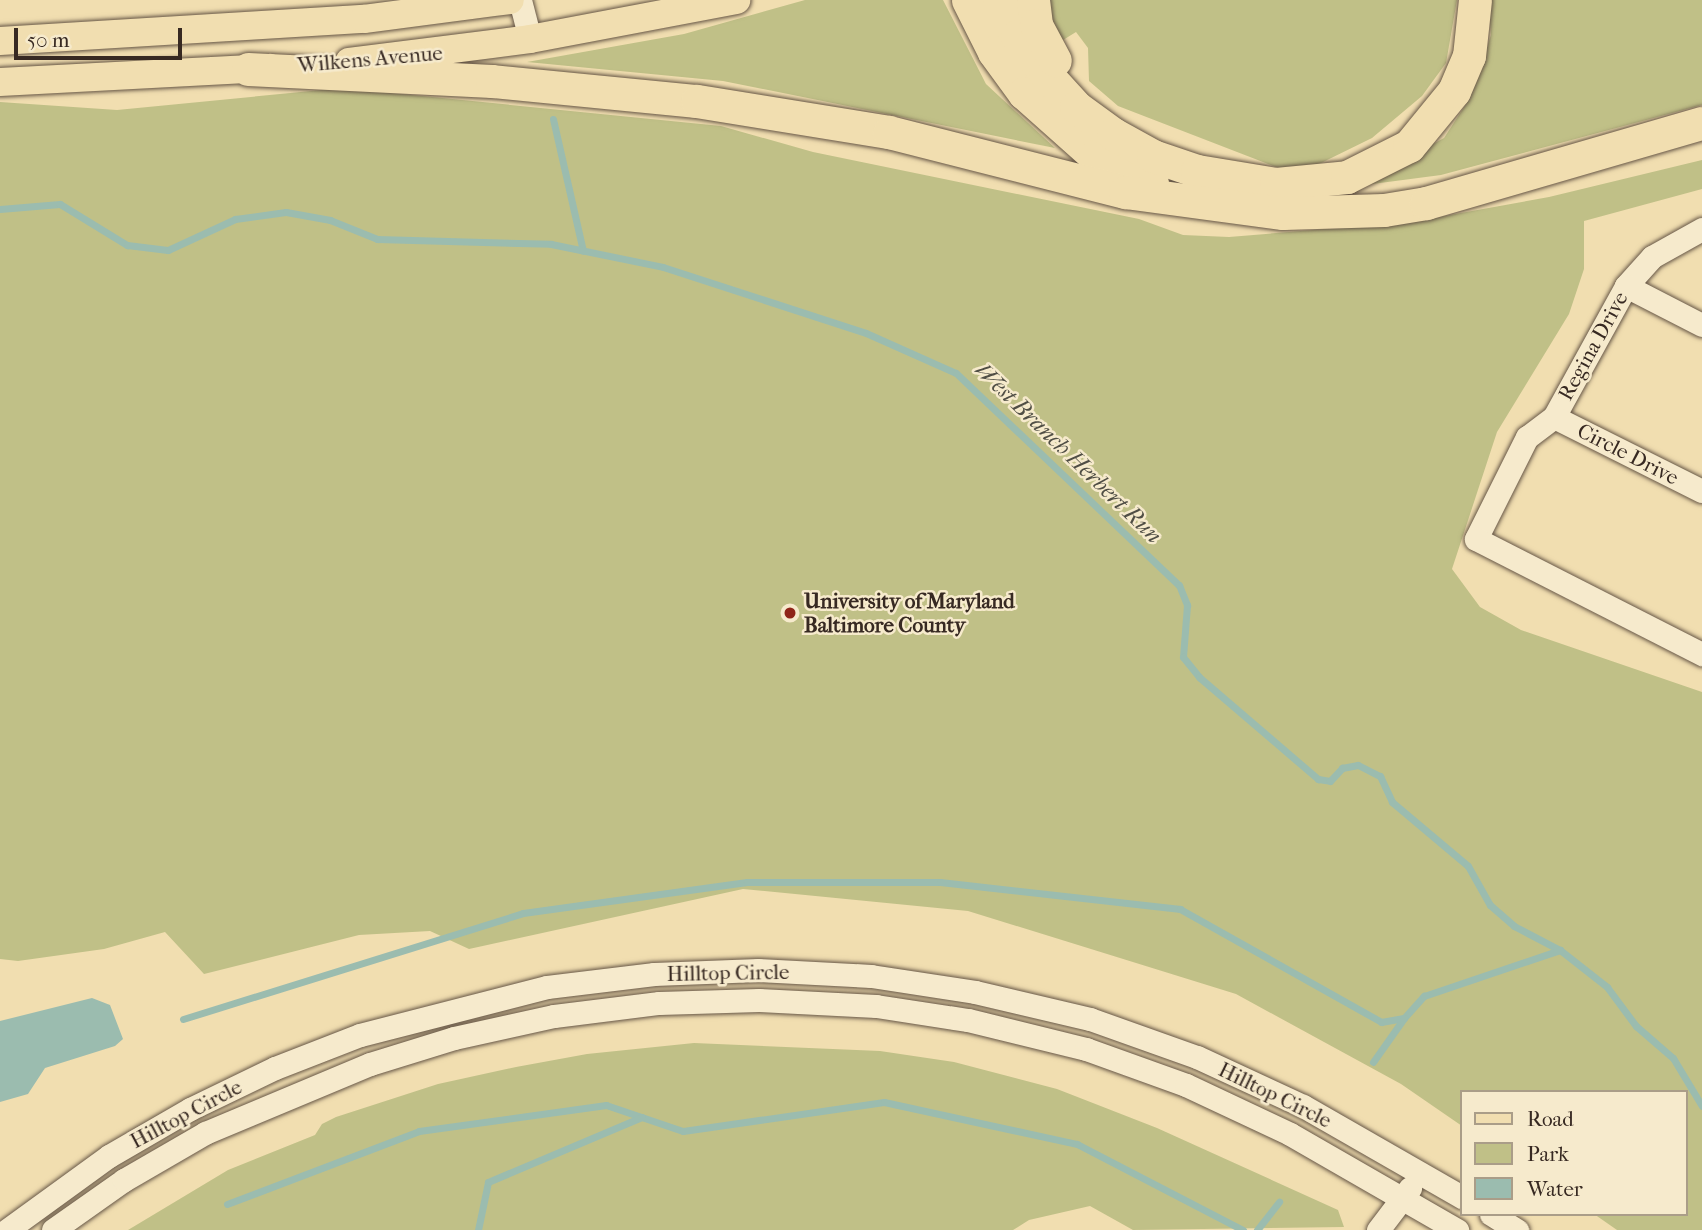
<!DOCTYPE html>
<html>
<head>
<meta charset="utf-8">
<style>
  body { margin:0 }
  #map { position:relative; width:1702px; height:1230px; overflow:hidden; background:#f1deb0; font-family:"IM FELL French Canon",serif }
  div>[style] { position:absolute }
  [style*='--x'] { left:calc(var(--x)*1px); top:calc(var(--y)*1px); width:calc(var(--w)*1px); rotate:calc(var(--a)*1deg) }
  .green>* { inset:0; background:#c0c087 }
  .water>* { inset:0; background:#9bbcaf }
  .stream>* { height:7px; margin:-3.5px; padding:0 3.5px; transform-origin:3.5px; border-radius:3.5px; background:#9bbcaf }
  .roads { filter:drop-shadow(0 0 2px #665646) drop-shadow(0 0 2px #665646) }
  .minor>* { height:23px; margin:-11.5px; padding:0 11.5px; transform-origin:11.5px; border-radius:11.5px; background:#f6eacc }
  .major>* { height:28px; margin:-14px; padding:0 14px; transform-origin:14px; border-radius:14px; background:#f1deb0 }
  .highway>* { height:33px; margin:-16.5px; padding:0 16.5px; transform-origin:16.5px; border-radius:16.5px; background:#f1deb0 }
  .dots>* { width:19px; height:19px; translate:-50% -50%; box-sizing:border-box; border:4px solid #f6eacc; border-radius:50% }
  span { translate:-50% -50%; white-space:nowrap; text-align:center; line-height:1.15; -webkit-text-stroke:5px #f6eacc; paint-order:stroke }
  .street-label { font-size:21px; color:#372922 }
  .poi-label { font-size:21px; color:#372922; font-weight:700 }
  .left { translate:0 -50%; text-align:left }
  .water-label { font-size:23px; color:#504e45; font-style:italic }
  .legend { position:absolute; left:1460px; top:1090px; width:228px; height:126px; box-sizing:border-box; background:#f6eacc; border:2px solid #aa9d88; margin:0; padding:9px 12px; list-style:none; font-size:21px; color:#372922 }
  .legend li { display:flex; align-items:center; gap:14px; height:35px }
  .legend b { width:35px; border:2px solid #aa9d88 }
  .scale { position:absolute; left:14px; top:28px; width:168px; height:32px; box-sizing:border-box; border:4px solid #372922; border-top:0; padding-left:9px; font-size:21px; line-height:24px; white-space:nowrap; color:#372922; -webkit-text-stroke:5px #f6eacc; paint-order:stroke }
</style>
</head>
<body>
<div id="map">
  <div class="green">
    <div style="clip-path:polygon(805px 0,943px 0,986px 84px,1055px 148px,723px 81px,527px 62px,684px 34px)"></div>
    <div style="clip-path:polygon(1044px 0,1457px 0,1446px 63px,1422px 96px,1372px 138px,1319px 164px,1281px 169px,1118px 106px,1089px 81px,1088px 48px,1076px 32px,1055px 45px)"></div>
    <div style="clip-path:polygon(1488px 0,1702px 0,1702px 105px,1441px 175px,1296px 194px,1363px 182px,1444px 138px,1470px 98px,1491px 35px)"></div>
    <div style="clip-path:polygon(342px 88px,721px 126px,813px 152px,1139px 219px,1183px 235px,1229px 237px,1411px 222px,1549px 197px,1702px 160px,1702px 189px,1584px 221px,1584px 269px,1569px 314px,1497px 432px,1452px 569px,1480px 607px,1521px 630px,1702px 692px,1702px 1230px,1617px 1230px,1594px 1214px,1686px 1214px,1686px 1092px,1462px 1092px,1462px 1126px,1401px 1084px,1236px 994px,968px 911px,743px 889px,469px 949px,430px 931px,359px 935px,204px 974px,165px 932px,104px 949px,18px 961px,0 959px,0 102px,117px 110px)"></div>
    <div style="clip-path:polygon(694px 1043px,880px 1051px,954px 1062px,1057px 1089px,1157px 1128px,1338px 1210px,1344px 1227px,1133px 1230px,1090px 1206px,1029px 1220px,1013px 1230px,128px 1230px,228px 1170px,315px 1135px,322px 1124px,336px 1117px,438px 1084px,516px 1067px,587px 1054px)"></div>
  </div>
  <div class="water">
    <div style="clip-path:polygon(92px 998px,110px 1005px,123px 1039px,115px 1046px,45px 1068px,28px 1094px,0 1102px,0 1021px)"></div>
  </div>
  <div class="stream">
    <div style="--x:553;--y:119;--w:135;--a:77.2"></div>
    <div style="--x:0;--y:209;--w:60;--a:-4.8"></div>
    <div style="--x:60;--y:204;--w:79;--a:31.5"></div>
    <div style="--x:127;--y:245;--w:41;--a:7"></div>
    <div style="--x:168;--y:250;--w:74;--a:-24.8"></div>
    <div style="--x:235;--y:219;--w:51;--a:-7.8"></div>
    <div style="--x:286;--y:212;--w:45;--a:10.3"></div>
    <div style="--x:330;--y:220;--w:51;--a:22"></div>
    <div style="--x:377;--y:239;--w:174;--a:1.6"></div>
    <div style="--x:551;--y:244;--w:114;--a:11.6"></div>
    <div style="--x:663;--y:267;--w:213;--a:18"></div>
    <div style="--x:866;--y:333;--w:98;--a:24"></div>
    <div style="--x:956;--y:373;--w:308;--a:43.6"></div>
    <div style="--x:1179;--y:585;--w:22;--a:68"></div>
    <div style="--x:1187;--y:605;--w:52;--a:94.4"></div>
    <div style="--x:1183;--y:657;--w:26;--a:51"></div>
    <div style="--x:1199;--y:677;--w:157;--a:40.6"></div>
    <div style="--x:1318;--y:779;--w:12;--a:9"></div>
    <div style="--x:1330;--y:781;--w:18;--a:-47"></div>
    <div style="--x:1342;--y:768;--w:16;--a:-11"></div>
    <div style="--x:1358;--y:765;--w:25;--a:27"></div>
    <div style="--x:1380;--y:776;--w:29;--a:65"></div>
    <div style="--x:1392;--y:802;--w:99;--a:40.1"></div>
    <div style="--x:1468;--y:866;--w:45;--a:60.6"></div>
    <div style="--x:1490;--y:905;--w:32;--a:41"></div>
    <div style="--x:1514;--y:926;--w:52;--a:27.6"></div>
    <div style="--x:1560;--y:950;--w:60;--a:38.2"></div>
    <div style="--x:1607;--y:987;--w:49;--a:53.4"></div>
    <div style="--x:1636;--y:1026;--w:49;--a:40.9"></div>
    <div style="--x:1673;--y:1058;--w:56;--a:58.9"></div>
    <div style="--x:183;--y:1019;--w:356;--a:-17.3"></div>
    <div style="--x:523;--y:913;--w:226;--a:-7.9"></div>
    <div style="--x:747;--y:882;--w:193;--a:0"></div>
    <div style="--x:940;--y:882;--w:242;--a:6.4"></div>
    <div style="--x:1180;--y:909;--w:231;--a:29.3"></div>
    <div style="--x:1381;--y:1022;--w:23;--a:-10"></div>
    <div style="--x:1404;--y:1018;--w:30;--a:-48"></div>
    <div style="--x:1424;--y:996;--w:144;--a:-18.7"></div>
    <div style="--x:1373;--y:1062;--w:54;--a:-54.8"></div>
    <div style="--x:227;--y:1204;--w:205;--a:-20.8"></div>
    <div style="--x:419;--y:1131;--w:189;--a:-7.9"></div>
    <div style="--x:606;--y:1105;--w:81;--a:18.7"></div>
    <div style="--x:683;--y:1131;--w:203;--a:-8.2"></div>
    <div style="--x:884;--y:1102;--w:198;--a:12.3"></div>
    <div style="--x:1077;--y:1144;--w:187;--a:27.4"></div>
    <div style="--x:478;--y:1230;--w:49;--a:-78.2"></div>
    <div style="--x:488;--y:1182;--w:167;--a:-22.9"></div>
    <div style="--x:1257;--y:1230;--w:36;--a:-52"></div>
  </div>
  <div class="roads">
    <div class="minor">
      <div style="--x:520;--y:0;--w:40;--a:75.6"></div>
      <div style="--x:1702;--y:229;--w:57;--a:150.8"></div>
      <div style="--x:1652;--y:257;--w:39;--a:132"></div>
      <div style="--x:1626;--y:286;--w:149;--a:118.8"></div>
      <div style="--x:1554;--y:417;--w:34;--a:143"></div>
      <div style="--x:1527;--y:437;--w:114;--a:116.6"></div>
      <div style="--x:1476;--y:539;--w:254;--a:27"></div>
      <div style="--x:1626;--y:286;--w:85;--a:27.2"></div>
      <div style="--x:1554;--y:417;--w:165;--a:26.6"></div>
      <div style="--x:1491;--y:1214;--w:31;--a:32"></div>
      <div style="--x:7;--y:1230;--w:126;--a:-36"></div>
      <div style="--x:109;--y:1156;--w:94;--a:-30.1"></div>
      <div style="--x:190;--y:1109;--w:94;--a:-25.8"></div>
      <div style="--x:275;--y:1068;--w:91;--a:-21.2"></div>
      <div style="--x:360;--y:1035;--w:193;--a:-14.4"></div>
      <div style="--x:547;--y:987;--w:108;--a:-6.9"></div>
      <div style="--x:654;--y:974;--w:104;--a:-2.2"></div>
      <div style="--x:758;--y:970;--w:113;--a:3"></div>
      <div style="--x:871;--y:976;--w:105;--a:8.7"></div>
      <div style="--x:975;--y:992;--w:118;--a:13.2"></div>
      <div style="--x:1090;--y:1019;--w:114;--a:19.6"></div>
      <div style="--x:1197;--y:1057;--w:117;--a:24.8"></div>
      <div style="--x:1303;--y:1106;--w:183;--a:29.8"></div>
      <div style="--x:53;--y:1230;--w:87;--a:-35.2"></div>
      <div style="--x:124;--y:1180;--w:94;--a:-30.1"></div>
      <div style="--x:205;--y:1133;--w:179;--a:-22.7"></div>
      <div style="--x:370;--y:1064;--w:88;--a:-17.2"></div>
      <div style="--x:454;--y:1038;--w:102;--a:-12.4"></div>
      <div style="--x:554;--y:1016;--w:106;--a:-7.1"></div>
      <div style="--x:659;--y:1003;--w:100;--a:-1.7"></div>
      <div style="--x:759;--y:1000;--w:117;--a:2.9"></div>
      <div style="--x:876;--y:1006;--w:93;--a:8.7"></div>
      <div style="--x:968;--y:1020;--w:122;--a:13.8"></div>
      <div style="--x:1086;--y:1049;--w:106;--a:19.8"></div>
      <div style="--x:1186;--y:1085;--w:115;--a:25.2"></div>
      <div style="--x:1290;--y:1134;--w:193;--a:29.9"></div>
      <div style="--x:1378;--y:1230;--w:53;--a:-52.7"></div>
    </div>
    <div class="major">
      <div style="--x:0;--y:41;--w:365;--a:-3.5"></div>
      <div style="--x:364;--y:19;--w:147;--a:-7.4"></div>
      <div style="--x:349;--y:62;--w:182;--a:-7.2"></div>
      <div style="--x:530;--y:39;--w:210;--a:-10.7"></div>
      <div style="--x:0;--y:82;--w:270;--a:-3"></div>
    </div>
    <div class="highway">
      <div style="--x:968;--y:0;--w:58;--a:63.4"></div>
      <div style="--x:994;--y:52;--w:51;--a:53.8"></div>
      <div style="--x:1024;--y:93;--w:95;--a:41.6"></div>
      <div style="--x:1095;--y:156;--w:63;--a:25.3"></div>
      <div style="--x:999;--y:0;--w:40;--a:63.4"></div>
      <div style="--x:1017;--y:36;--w:46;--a:52.9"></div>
      <div style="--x:1045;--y:73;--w:46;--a:47.6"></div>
      <div style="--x:1076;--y:107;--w:46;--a:36.1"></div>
      <div style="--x:1113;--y:134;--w:46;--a:28.8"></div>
      <div style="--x:1153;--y:156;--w:46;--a:18.8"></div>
      <div style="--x:1197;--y:171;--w:80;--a:9.3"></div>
      <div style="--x:1276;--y:184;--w:71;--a:-5.6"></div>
      <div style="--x:1347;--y:177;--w:69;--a:-26.6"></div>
      <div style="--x:1409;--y:146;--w:71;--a:-50.7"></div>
      <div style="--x:1454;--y:91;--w:38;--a:-67"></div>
      <div style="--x:1469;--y:56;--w:56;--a:-83.9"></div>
      <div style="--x:1033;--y:0;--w:25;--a:83"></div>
      <div style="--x:1036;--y:25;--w:40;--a:62"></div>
      <div style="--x:248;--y:69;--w:244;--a:2.8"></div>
      <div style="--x:492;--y:81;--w:206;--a:5.6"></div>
      <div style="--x:697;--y:101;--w:194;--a:9.2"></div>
      <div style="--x:889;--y:132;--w:244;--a:14.3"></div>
      <div style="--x:1125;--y:192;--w:159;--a:7.6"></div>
      <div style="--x:1283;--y:213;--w:101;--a:-1.7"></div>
      <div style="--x:1384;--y:210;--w:43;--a:-9.5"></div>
      <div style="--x:1426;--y:203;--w:287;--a:-16.2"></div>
    </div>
  </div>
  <div class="dots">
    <div style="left:790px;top:613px;background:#8f2418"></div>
  </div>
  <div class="street-label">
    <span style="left:370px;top:59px;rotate:-5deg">Wilkens Avenue</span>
    <span style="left:1593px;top:346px;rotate:-61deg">Regina Drive</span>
    <span style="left:1628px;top:454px;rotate:27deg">Circle Drive</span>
    <span style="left:728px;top:973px;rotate:-1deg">Hilltop Circle</span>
    <span style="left:1275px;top:1095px;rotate:26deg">Hilltop Circle</span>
    <span style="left:186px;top:1114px;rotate:-28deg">Hilltop Circle</span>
  </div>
  <div class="poi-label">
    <span class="left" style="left:804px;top:613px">University of Maryland<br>Baltimore County</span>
  </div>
  <div class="water-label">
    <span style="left:1068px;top:453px;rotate:44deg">West Branch Herbert Run</span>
  </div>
  <ul class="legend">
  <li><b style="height:9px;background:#f1deb0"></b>Road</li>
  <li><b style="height:19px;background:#c0c087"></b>Park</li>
  <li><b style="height:19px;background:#9bbcaf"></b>Water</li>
  </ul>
  <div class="scale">50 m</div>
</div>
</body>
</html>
